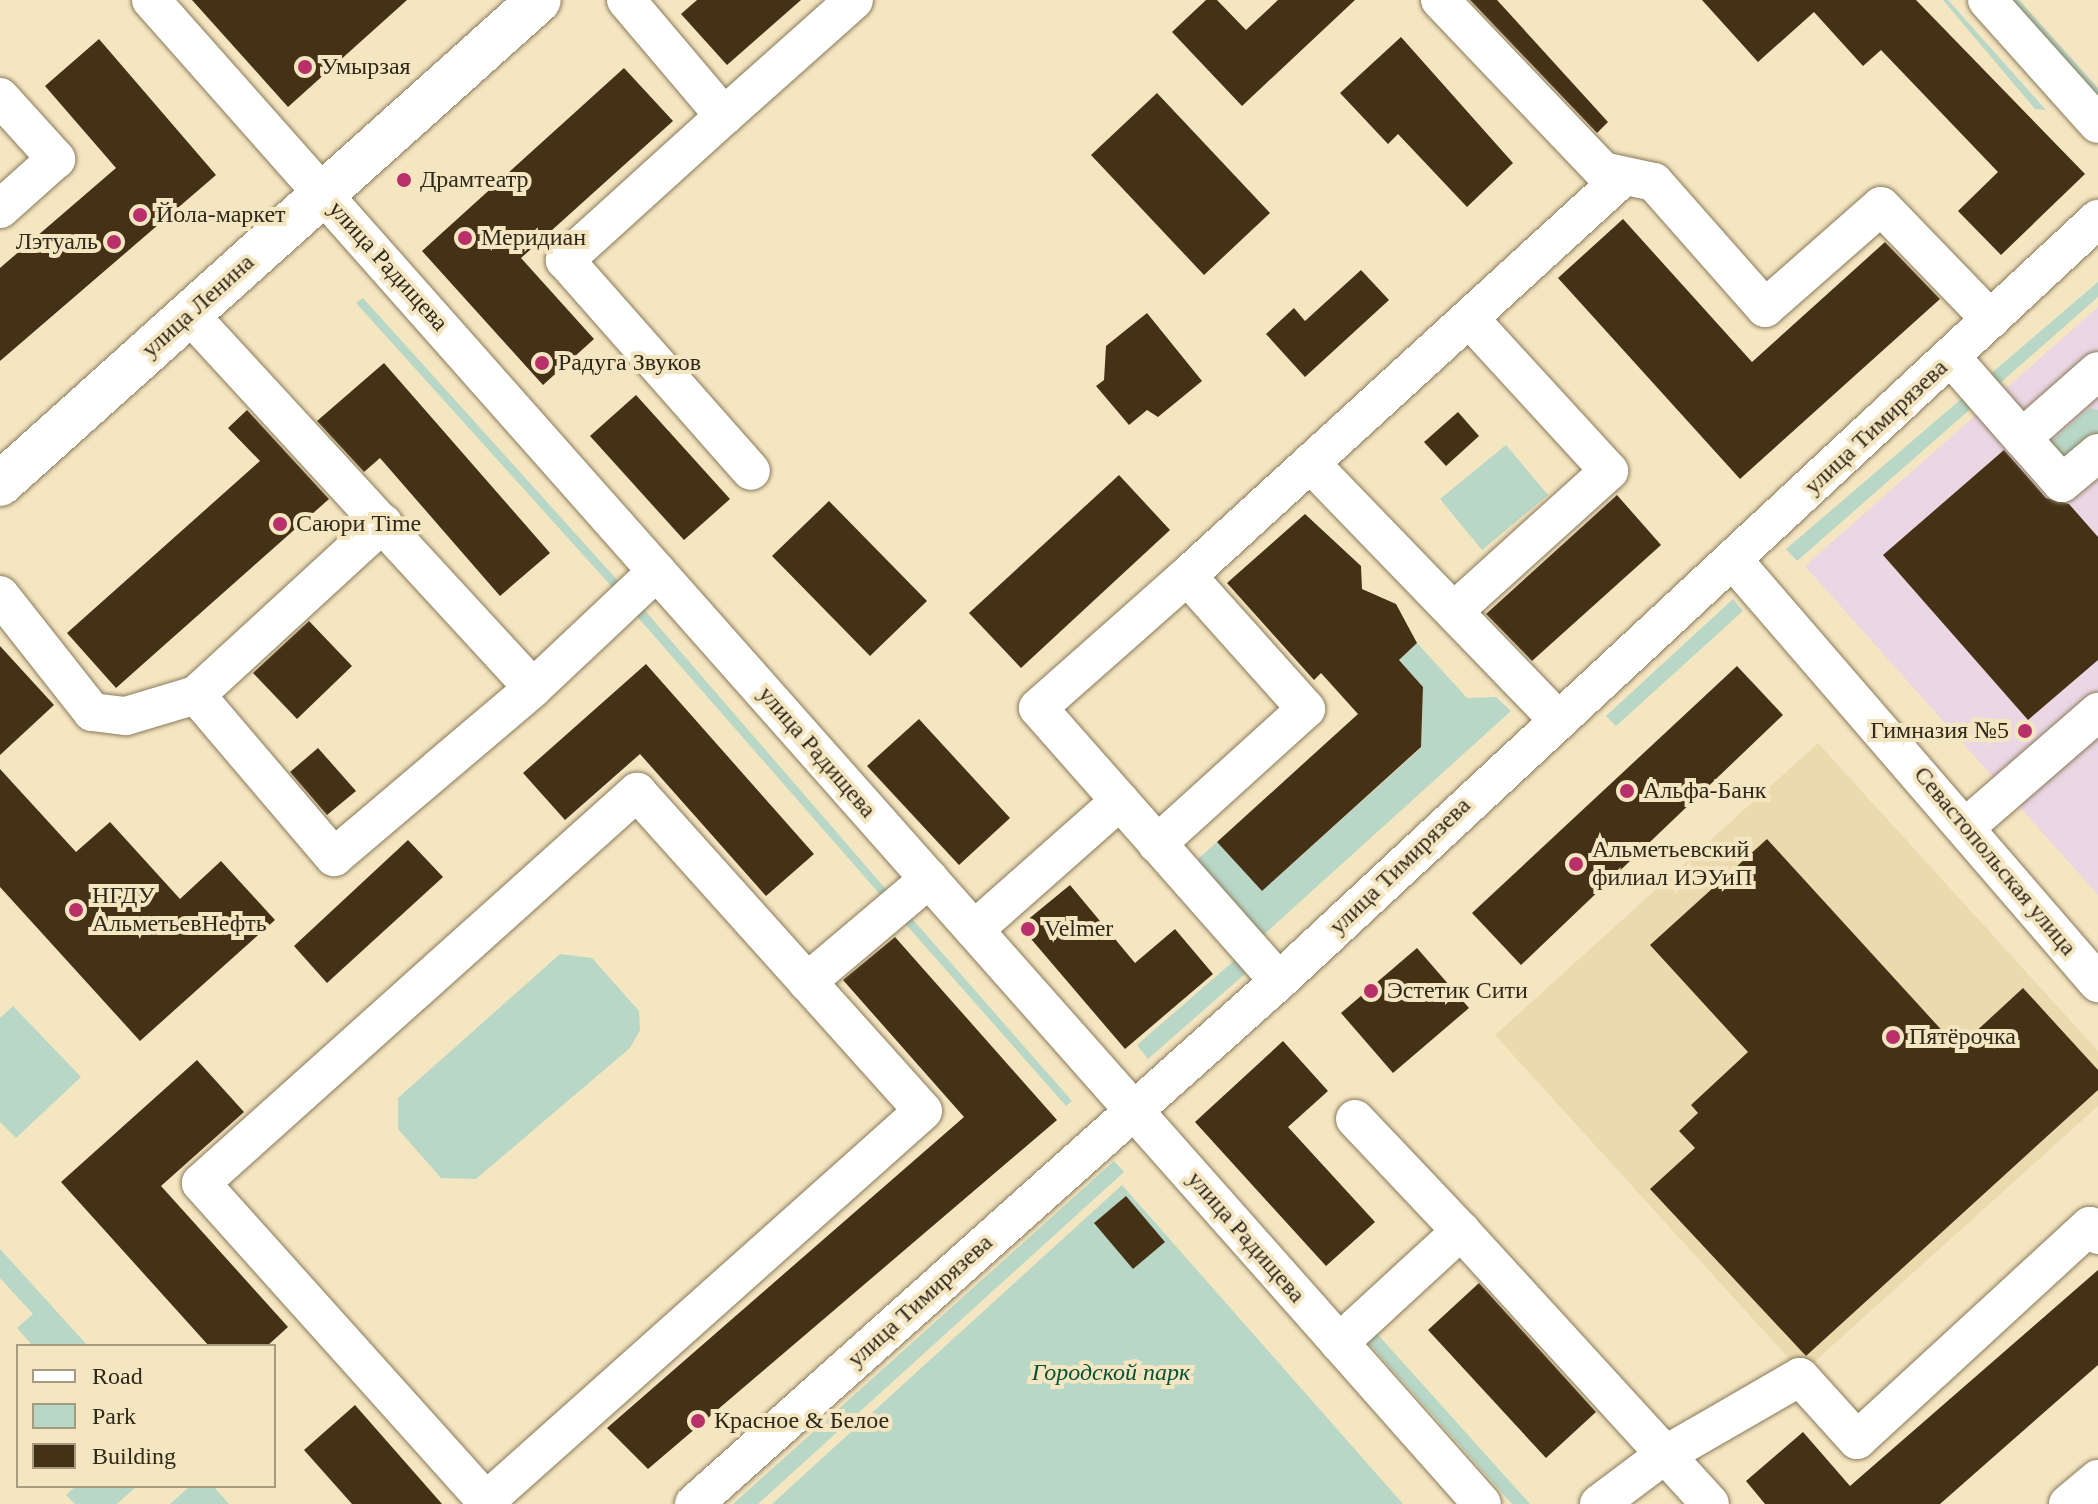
<!DOCTYPE html>
<html>
<head>
<meta charset="utf-8">
<style>
  body { margin:0 }
  #map { position:relative; width:2098px; height:1504px; overflow:hidden; background:#f5e6c2; font-family:"Times New Roman",serif }
  div>[style] { position:absolute }
  [style*='--x'] { left:calc(var(--x)*1px); top:calc(var(--y)*1px); width:calc(var(--w)*1px); rotate:calc(var(--a)*1deg) }
  .built>* { inset:0; background:#ecdaaf }
  .education>* { inset:0; background:#ebd6e4 }
  .green>* { inset:0; background:#b8d7c6 }
  .building>* { inset:0; background:#453116 }
  .roads { filter:drop-shadow(0 0 2px #887a5a) drop-shadow(0 0 2px #887a5a) }
  .minor>* { height:38px; margin:-19px; padding:0 19px; transform-origin:19px; border-radius:19px; background:#fff }
  .major>* { height:44px; margin:-22px; padding:0 22px; transform-origin:22px; border-radius:22px; background:#fff }
  .dots>* { width:22px; height:22px; translate:-50% -50%; box-sizing:border-box; border:4px solid #f5e6c2; border-radius:50% }
  span { translate:-50% -50%; white-space:nowrap; text-align:center; line-height:1.15; -webkit-text-stroke:8px #f5e6c2; paint-order:stroke }
  .poi-label { font-size:24px; color:#2f291b }
  .left { translate:0 -50%; text-align:left }
  .right { translate:-100% -50%; text-align:right }
  .street-label { font-size:24px; color:#2f291b }
  .park-label { font-size:24px; color:#075236; font-style:italic }
  .legend { position:absolute; left:16px; top:1344px; width:260px; height:144px; box-sizing:border-box; background:#f5e6c2; border:2px solid #a69a7f; margin:0; padding:10px 14px; list-style:none; font-size:24px; color:#2f291b }
  .legend li { display:flex; align-items:center; gap:16px; height:40px }
  .legend b { width:40px; border:2px solid #a69a7f }
</style>
</head>
<body>
<div id="map">
  <div class="built">
    <div style="clip-path:polygon(1818px 743px,2098px 1051px,2098px 1106px,1802px 1373px,1495px 1035px)"></div>
  </div>
  <div class="education">
    <div style="clip-path:polygon(2098px 307px,2098px 895px,1805px 566px)"></div>
  </div>
  <div class="green">
    <div style="clip-path:polygon(1943px 0,1948px 0,2046px 110px,2035px 109px)"></div>
    <div style="clip-path:polygon(1999px 0,2019px 0,2098px 88px,2098px 109px)"></div>
    <div style="clip-path:polygon(2098px 282px,2098px 297px,1797px 561px,1786px 549px)"></div>
    <div style="clip-path:polygon(363px 298px,629px 593px,622px 598px,356px 303px)"></div>
    <div style="clip-path:polygon(2090px 408px,2098px 410px,2098px 440px,2066px 467px,2047px 445px)"></div>
    <div style="clip-path:polygon(1506px 445px,1548px 495px,1482px 550px,1440px 499px)"></div>
    <div style="clip-path:polygon(635px 599px,897px 902px,891px 907px,628px 606px)"></div>
    <div style="clip-path:polygon(1733px 599px,1743px 611px,1616px 726px,1606px 716px)"></div>
    <div style="clip-path:polygon(1417px 643px,1467px 698px,1496px 697px,1511px 711px,1259px 939px,1190px 866px,1217px 842px,1262px 891px,1421px 748px,1423px 687px,1399px 660px)"></div>
    <div style="clip-path:polygon(901px 906px,1072px 1101px,1066px 1106px,894px 911px)"></div>
    <div style="clip-path:polygon(1243px 953px,1246px 973px,1148px 1059px,1137px 1045px)"></div>
    <div style="clip-path:polygon(560px 954px,592px 958px,639px 1011px,640px 1030px,630px 1048px,476px 1179px,441px 1178px,398px 1129px,398px 1098px)"></div>
    <div style="clip-path:polygon(13px 1006px,81px 1077px,16px 1138px,0 1122px,0 1018px)"></div>
    <div style="clip-path:polygon(1114px 1161px,1124px 1172px,758px 1504px,733px 1504px)"></div>
    <div style="clip-path:polygon(1122px 1185px,1403px 1504px,772px 1504px)"></div>
    <div style="clip-path:polygon(0 1249px,88px 1346px,33px 1346px,17px 1328px,33px 1314px,0 1278px)"></div>
    <div style="clip-path:polygon(1371px 1327px,1530px 1504px,1512px 1504px,1366px 1340px)"></div>
    <div style="clip-path:polygon(76px 1486px,137px 1486px,117px 1504px,75px 1504px,66px 1495px)"></div>
    <div style="clip-path:polygon(190px 1486px,213px 1486px,229px 1504px,170px 1504px)"></div>
  </div>
  <div class="building">
    <div style="clip-path:polygon(192px 0,407px 0,288px 107px)"></div>
    <div style="clip-path:polygon(697px 0,801px 0,727px 65px,681px 14px)"></div>
    <div style="clip-path:polygon(1206px 0,1217px 0,1246px 30px,1278px 0,1355px 0,1242px 106px,1172px 32px)"></div>
    <div style="clip-path:polygon(1470px 0,1497px 0,1608px 122px,1597px 133px)"></div>
    <div style="clip-path:polygon(1702px 0,1916px 0,2085px 174px,2001px 255px,1958px 211px,1998px 172px,1881px 50px,1863px 66px,1814px 12px,1758px 62px)"></div>
    <div style="clip-path:polygon(1401px 37px,1513px 163px,1467px 207px,1398px 134px,1388px 144px,1340px 93px)"></div>
    <div style="clip-path:polygon(99px 39px,216px 175px,0 361px,0 268px,116px 168px,45px 86px)"></div>
    <div style="clip-path:polygon(624px 68px,673px 121px,521px 258px,594px 339px,543px 385px,422px 251px)"></div>
    <div style="clip-path:polygon(1157px 93px,1270px 213px,1204px 275px,1091px 155px)"></div>
    <div style="clip-path:polygon(1623px 219px,1752px 362px,1885px 242px,1940px 299px,1740px 479px,1558px 278px)"></div>
    <div style="clip-path:polygon(1361px 270px,1389px 300px,1305px 377px,1266px 334px,1294px 308px,1305px 321px)"></div>
    <div style="clip-path:polygon(1147px 313px,1202px 381px,1158px 417px,1147px 410px,1129px 425px,1096px 386px,1104px 380px,1106px 346px)"></div>
    <div style="clip-path:polygon(384px 363px,550px 553px,500px 596px,380px 458px,364px 472px,317px 421px)"></div>
    <div style="clip-path:polygon(636px 395px,730px 499px,684px 540px,590px 436px)"></div>
    <div style="clip-path:polygon(247px 410px,329px 499px,116px 688px,67px 633px,260px 461px,228px 428px)"></div>
    <div style="clip-path:polygon(1458px 412px,1479px 436px,1446px 466px,1424px 442px)"></div>
    <div style="clip-path:polygon(2004px 450px,2046px 498px,2069px 504px,2098px 537px,2098px 660px,2028px 720px,1883px 555px)"></div>
    <div style="clip-path:polygon(1119px 475px,1170px 530px,1021px 668px,969px 613px)"></div>
    <div style="clip-path:polygon(1617px 495px,1661px 545px,1532px 661px,1486px 614px)"></div>
    <div style="clip-path:polygon(829px 501px,927px 601px,870px 656px,772px 556px)"></div>
    <div style="clip-path:polygon(1305px 514px,1361px 566px,1362px 589px,1396px 604px,1417px 643px,1399px 660px,1423px 687px,1421px 747px,1262px 891px,1217px 842px,1358px 714px,1321px 673px,1314px 680px,1227px 583px)"></div>
    <div style="clip-path:polygon(309px 621px,352px 666px,297px 719px,253px 673px)"></div>
    <div style="clip-path:polygon(0 646px,54px 705px,0 755px)"></div>
    <div style="clip-path:polygon(646px 664px,814px 854px,766px 896px,640px 754px,565px 820px,523px 773px)"></div>
    <div style="clip-path:polygon(1737px 666px,1783px 715px,1521px 965px,1472px 913px)"></div>
    <div style="clip-path:polygon(919px 719px,1010px 818px,959px 865px,867px 766px)"></div>
    <div style="clip-path:polygon(318px 748px,356px 791px,327px 815px,290px 772px)"></div>
    <div style="clip-path:polygon(0 769px,76px 852px,110px 822px,180px 899px,221px 861px,275px 920px,140px 1041px,0 887px)"></div>
    <div style="clip-path:polygon(1767px 839px,1958px 1048px,2023px 988px,2098px 1070px,2098px 1090px,1806px 1356px,1650px 1189px,1695px 1148px,1679px 1131px,1698px 1113px,1691px 1105px,1748px 1052px,1650px 945px)"></div>
    <div style="clip-path:polygon(408px 840px,443px 877px,327px 983px,294px 946px)"></div>
    <div style="clip-path:polygon(1070px 885px,1135px 963px,1175px 929px,1213px 974px,1125px 1049px,1020px 926px)"></div>
    <div style="clip-path:polygon(895px 937px,1057px 1120px,648px 1469px,607px 1428px,964px 1117px,843px 980px)"></div>
    <div style="clip-path:polygon(1417px 948px,1469px 1008px,1393px 1073px,1341px 1013px)"></div>
    <div style="clip-path:polygon(1283px 1041px,1328px 1091px,1288px 1127px,1375px 1222px,1326px 1266px,1195px 1122px)"></div>
    <div style="clip-path:polygon(197px 1060px,244px 1112px,161px 1186px,288px 1327px,267px 1346px,209px 1346px,61px 1182px)"></div>
    <div style="clip-path:polygon(1126px 1196px,1165px 1242px,1133px 1269px,1094px 1223px)"></div>
    <div style="clip-path:polygon(2098px 1270px,2098px 1365px,1940px 1504px,1765px 1504px,1746px 1481px,1803px 1432px,1850px 1486px)"></div>
    <div style="clip-path:polygon(1479px 1283px,1596px 1412px,1546px 1458px,1428px 1330px)"></div>
    <div style="clip-path:polygon(355px 1405px,442px 1504px,352px 1504px,304px 1450px)"></div>
  </div>
  <div class="roads">
    <div class="minor">
      <div style="--x:151;--y:0;--w:2008;--a:48.49"></div>
      <div style="--x:626;--y:0;--w:152;--a:49.8"></div>
      <div style="--x:724;--y:116;--w:174;--a:-41.7"></div>
      <div style="--x:1440;--y:0;--w:236;--a:46.4"></div>
      <div style="--x:1603;--y:171;--w:52;--a:12.2"></div>
      <div style="--x:1654;--y:182;--w:168;--a:48.6"></div>
      <div style="--x:1765;--y:308;--w:154;--a:-41.3"></div>
      <div style="--x:1881;--y:206;--w:158;--a:46"></div>
      <div style="--x:1987;--y:0;--w:166;--a:48.2"></div>
      <div style="--x:0;--y:97;--w:84;--a:47.9"></div>
      <div style="--x:56;--y:159;--w:75;--a:138.2"></div>
      <div style="--x:724;--y:116;--w:215;--a:137.8"></div>
      <div style="--x:565;--y:260;--w:281;--a:48.6"></div>
      <div style="--x:189;--y:314;--w:508;--a:47.39"></div>
      <div style="--x:533;--y:688;--w:170;--a:-43.3"></div>
      <div style="--x:1951;--y:357;--w:108;--a:48.8"></div>
      <div style="--x:2022;--y:438;--w:101;--a:-41.4"></div>
      <div style="--x:2022;--y:438;--w:60;--a:48.4"></div>
      <div style="--x:2062;--y:483;--w:47;--a:-39.8"></div>
      <div style="--x:1310;--y:463;--w:354;--a:46"></div>
      <div style="--x:1733;--y:560;--w:559;--a:49.21"></div>
      <div style="--x:1187;--y:576;--w:199;--a:138.5"></div>
      <div style="--x:1038;--y:708;--w:364;--a:48.6"></div>
      <div style="--x:0;--y:595;--w:149;--a:51.8"></div>
      <div style="--x:92;--y:712;--w:34;--a:7"></div>
      <div style="--x:126;--y:716;--w:73;--a:-16.7"></div>
      <div style="--x:196;--y:695;--w:213;--a:49.6"></div>
      <div style="--x:334;--y:857;--w:261;--a:-40.3"></div>
      <div style="--x:1454;--y:611;--w:209;--a:-42.1"></div>
      <div style="--x:1609;--y:471;--w:207;--a:-132.5"></div>
      <div style="--x:196;--y:695;--w:254;--a:-42.6"></div>
      <div style="--x:637;--y:792;--w:428;--a:48.1"></div>
      <div style="--x:923;--y:1111;--w:586;--a:138.25"></div>
      <div style="--x:486;--y:1501;--w:427;--a:-131.9"></div>
      <div style="--x:201;--y:1183;--w:586;--a:-41.89"></div>
      <div style="--x:1967;--y:826;--w:174;--a:-41"></div>
      <div style="--x:1157;--y:844;--w:201;--a:-42.2"></div>
      <div style="--x:1306;--y:709;--w:178;--a:-131.8"></div>
      <div style="--x:1187;--y:576;--w:590;--a:-42.46"></div>
      <div style="--x:974;--y:930;--w:195;--a:-41.5"></div>
      <div style="--x:807;--y:982;--w:160;--a:-40.2"></div>
      <div style="--x:1355;--y:1119;--w:154;--a:46.6"></div>
      <div style="--x:1339;--y:1343;--w:166;--a:-42.6"></div>
      <div style="--x:1461;--y:1231;--w:369;--a:47.6"></div>
      <div style="--x:694;--y:1504;--w:785;--a:-41.8"></div>
      <div style="--x:1279;--y:981;--w:1119;--a:-42.94"></div>
      <div style="--x:1599;--y:1504;--w:80;--a:-36.9"></div>
      <div style="--x:1663;--y:1456;--w:158;--a:-30"></div>
      <div style="--x:1800;--y:1377;--w:85;--a:47.9"></div>
      <div style="--x:1857;--y:1440;--w:316;--a:-42.6"></div>
      <div style="--x:2090;--y:1226;--w:12;--a:48"></div>
      <div style="--x:2068;--y:1504;--w:39;--a:-40"></div>
    </div>
    <div class="major">
      <div style="--x:0;--y:484;--w:724;--a:-41.92"></div>
    </div>
  </div>
  <div class="dots">
    <div style="left:305px;top:67px;background:#b92f69"></div>
    <div style="left:404px;top:180px;background:#b92f69"></div>
    <div style="left:140px;top:215px;background:#b92f69"></div>
    <div style="left:465px;top:238px;background:#b92f69"></div>
    <div style="left:114px;top:242px;background:#b92f69"></div>
    <div style="left:542px;top:363px;background:#b92f69"></div>
    <div style="left:280px;top:524px;background:#b92f69"></div>
    <div style="left:2025px;top:731px;background:#b92f69"></div>
    <div style="left:1627px;top:791px;background:#b92f69"></div>
    <div style="left:1576px;top:864px;background:#b92f69"></div>
    <div style="left:76px;top:910px;background:#b92f69"></div>
    <div style="left:1028px;top:929px;background:#b92f69"></div>
    <div style="left:1371px;top:991px;background:#b92f69"></div>
    <div style="left:1893px;top:1037px;background:#b92f69"></div>
    <div style="left:698px;top:1421px;background:#b92f69"></div>
  </div>
  <div class="poi-label">
    <span class="left" style="left:321px;top:67px">Умырзая</span>
    <span class="left" style="left:420px;top:180px">Драмтеатр</span>
    <span class="left" style="left:156px;top:215px">Йола-маркет</span>
    <span class="left" style="left:481px;top:238px">Меридиан</span>
    <span class="right" style="left:98px;top:242px">Лэтуаль</span>
    <span class="left" style="left:558px;top:363px">Радуга Звуков</span>
    <span class="left" style="left:296px;top:524px">Саюри Time</span>
    <span class="right" style="left:2009px;top:731px">Гимназия №5</span>
    <span class="left" style="left:1643px;top:791px">Альфа-Банк</span>
    <span class="left" style="left:1592px;top:864px">Альметьевский<br>филиал ИЭУиП</span>
    <span class="left" style="left:92px;top:910px">НГДУ<br>АльметьевНефть</span>
    <span class="left" style="left:1044px;top:929px">Velmer</span>
    <span class="left" style="left:1387px;top:991px">Эстетик Сити</span>
    <span class="left" style="left:1909px;top:1037px">Пятёрочка</span>
    <span class="left" style="left:714px;top:1421px">Красное &amp; Белое</span>
  </div>
  <div class="street-label">
    <span style="left:388px;top:266px;rotate:48deg">улица Радищева</span>
    <span style="left:198px;top:306px;rotate:-42deg">улица Ленина</span>
    <span style="left:1876px;top:427px;rotate:-43deg">улица Тимирязева</span>
    <span style="left:817px;top:752px;rotate:49deg">улица Радищева</span>
    <span style="left:1995px;top:861px;rotate:50deg">Севастопольская улица</span>
    <span style="left:1400px;top:866px;rotate:-44deg">улица Тимирязева</span>
    <span style="left:1246px;top:1237px;rotate:49deg">улица Радищева</span>
    <span style="left:920px;top:1301px;rotate:-42deg">улица Тимирязева</span>
  </div>
  <div class="park-label">
    <span style="left:1111px;top:1373px">Городской парк</span>
  </div>
  <ul class="legend">
  <li><b style="height:10px;background:#fff"></b>Road</li>
  <li><b style="height:22px;background:#b8d7c6"></b>Park</li>
  <li><b style="height:22px;background:#453116"></b>Building</li>
  </ul>
</div>
</body>
</html>
